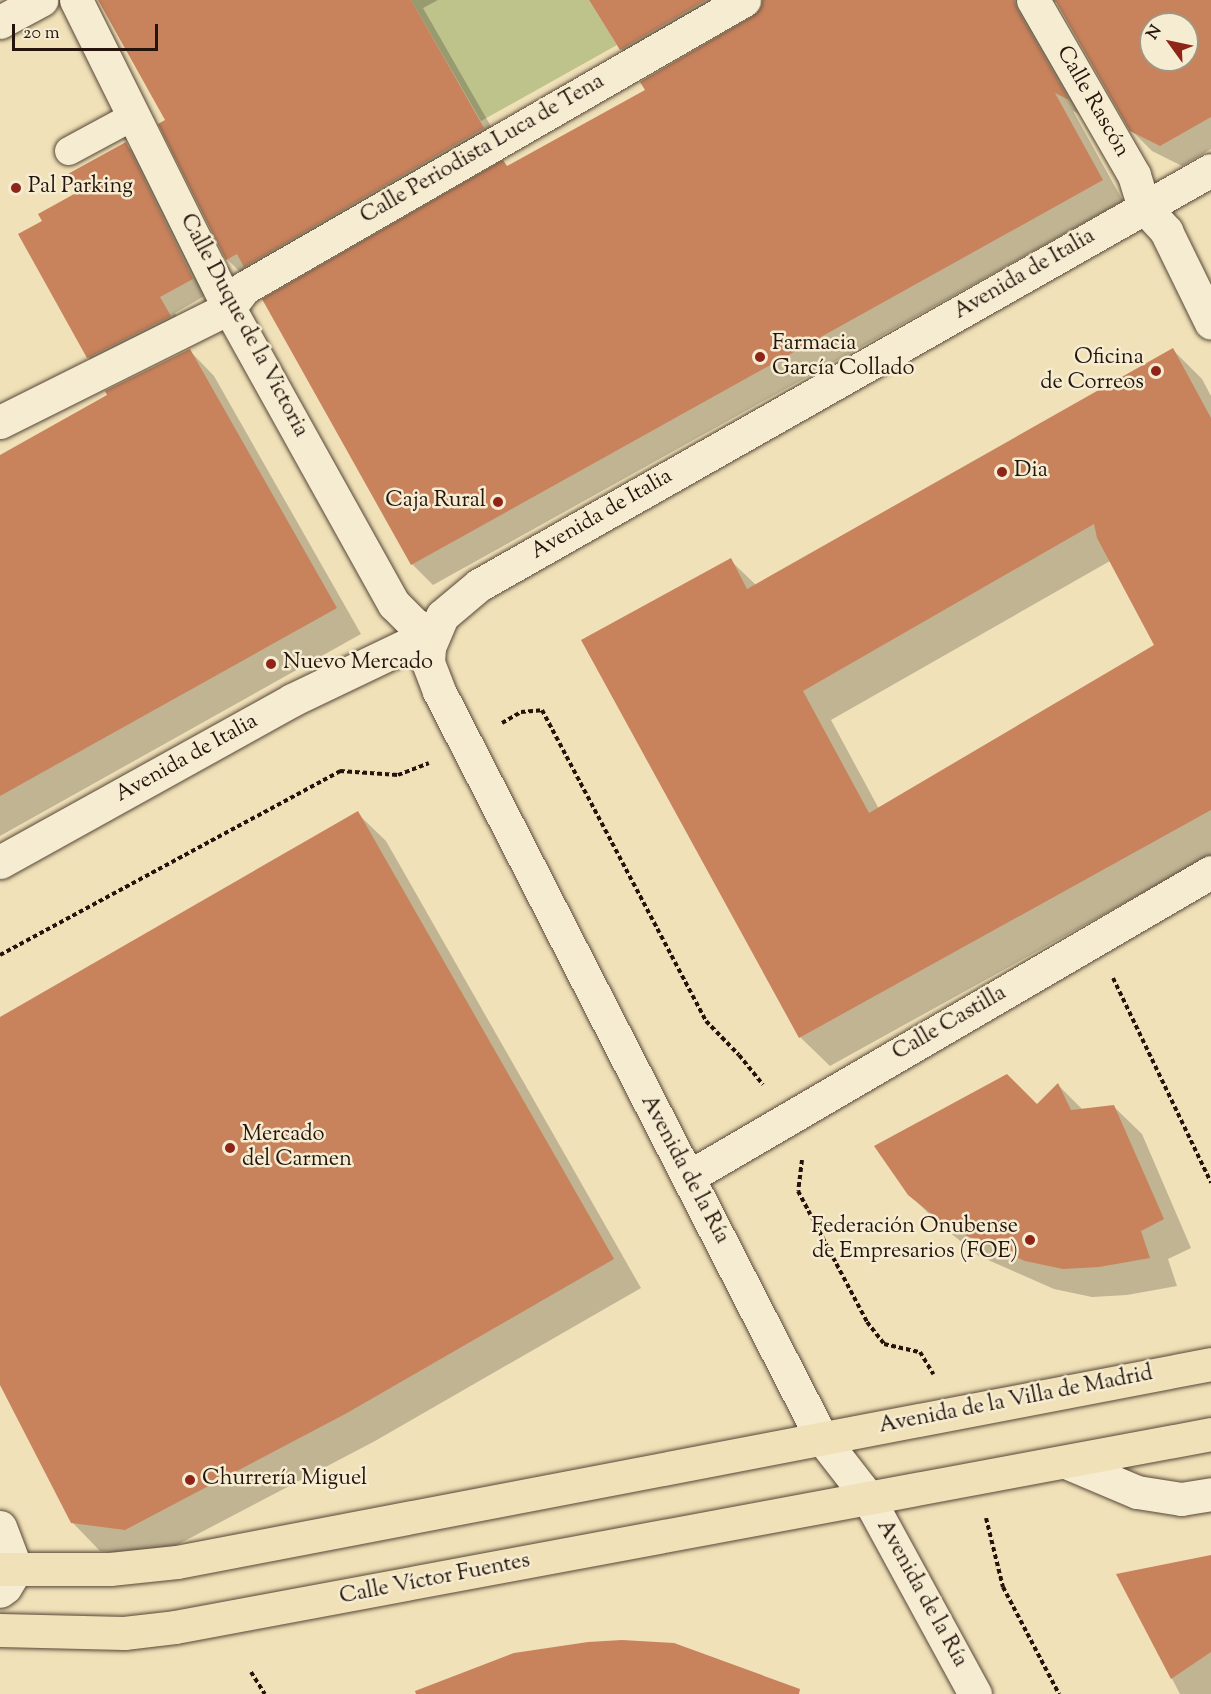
<!DOCTYPE html>
<html>
<head>
<meta charset="utf-8">
<style>
  body { margin:0 }
  #map { position:relative; width:1211px; height:1694px; overflow:hidden; background:#f0e1b8; font-family:"Sorts Mill Goudy",serif }
  div>[style] { position:absolute }
  [style*='--x'] { left:calc(var(--x)*1px); top:calc(var(--y)*1px); width:calc(var(--w)*1px); rotate:calc(var(--a)*1deg) }
  .green>* { inset:0; background:#bec28b }
  .shadow>* { inset:0; background:#0003 }
  .building>* { inset:0; background:#c8835d }
  .path>* { height:4px; margin-top:-2px; transform-origin:0; background:repeating-linear-gradient(90deg,#24140c 0 4.5px,transparent 0 7.5px) }
  .roads { filter:drop-shadow(0 0 2px #574737) drop-shadow(0 0 2px #574737) }
  .lane>* { height:28px; margin:-14px; padding:0 14px; transform-origin:14px; border-radius:14px; background:#f5ecd1 }
  .street>* { height:33px; margin:-16.5px; padding:0 16.5px; transform-origin:16.5px; border-radius:16.5px; background:#f5ecd1 }
  .secondary>* { height:33px; margin:-16.5px; padding:0 16.5px; transform-origin:16.5px; border-radius:16.5px; background:#f5ecd1 }
  .primary>* { height:33px; margin:-16.5px; padding:0 16.5px; transform-origin:16.5px; border-radius:16.5px; background:#f0e1b8 }
  .dots>* { width:16px; height:16px; translate:-50% -50%; box-sizing:border-box; border:3px solid #f5ecd1; border-radius:50% }
  span { translate:-50% -50%; white-space:nowrap; text-align:center; line-height:1.15; -webkit-text-stroke:5px #f5ecd1; paint-order:stroke }
  .street-label { font-size:22px; color:#24140c }
  .poi-label { font-size:22px; color:#24140c }
  .left { translate:0 -50%; text-align:left }
  .right { translate:-100% -50%; text-align:right }
  .north { position:absolute; left:1139px; top:12px; width:60px; height:60px; box-sizing:border-box; background:#f5ecd1; border:2px solid #a19682; border-radius:50%; rotate:303deg; font-size:16px; font-weight:700; line-height:24px; text-align:center; color:#24140c }
  .north::after { content:''; display:block; margin:auto; width:21px; height:27px; background:#8f2418; clip-path:polygon(50% 0,100% 100%,50% 72%,0 100%) }
  .scale { position:absolute; left:12px; top:24px; width:146px; height:27px; box-sizing:border-box; border:3px solid #24140c; border-top:0; padding-left:8px; font-size:18px; line-height:21px; white-space:nowrap; color:#24140c; -webkit-text-stroke:4px #f5ecd1; paint-order:stroke }
</style>
</head>
<body>
<div id="map">
  <div class="green">
    <div style="clip-path:polygon(411px 0,589px 0,617px 45px,481px 121px)"></div>
  </div>
  <div class="shadow">
    <div style="clip-path:polygon(99px 0,438px 0,423px 8px,504px 149px,248px 280px,227px 259px,160px 125px,167px 121px)"></div>
    <div style="clip-path:polygon(evenodd,591px 0,1211px 0,1211px 149px,1182px 166px,1152px 151px,1131px 130px,1057px 2px,1045px 4px,1087px 118px,1073px 111px,1123px 201px,433px 585px,412px 564px,508px 167px,647px 90px,755px 17px,762px 10px,764px 2px,642px 69px,621px 49px,591px 0,1151px 24px,1187px 24px,1187px 60px,1151px 60px,1151px 24px)"></div>
    <div style="clip-path:polygon(125px 144px,141px 159px,208px 294px,175px 313px,186px 332px,103px 373px,88px 357px,78px 194px)"></div>
    <div style="clip-path:polygon(189px 350px,214px 376px,361px 634px,0 836px,0 457px)"></div>
    <div style="clip-path:polygon(evenodd,1173px 350px,1202px 379px,1211px 396px,1211px 855px,830px 1066px,800px 1037px,730px 560px,757px 586px,1173px 350px,1110px 561px,1156px 645px,879px 809px,831px 720px,1110px 561px)"></div>
    <div style="clip-path:polygon(357px 813px,386px 841px,641px 1288px,375px 1441px,154px 1557px,100px 1551px,72px 1522px,0 1382px,0 1019px)"></div>
    <div style="clip-path:polygon(1058px 1085px,1083px 1110px,1113px 1106px,1142px 1134px,1191px 1248px,1168px 1259px,1177px 1286px,1127px 1295px,1092px 1297px,1054px 1289px,979px 1256px,938px 1223px,909px 1194px,1037px 1106px)"></div>
    <div style="clip-path:polygon(1211px 1557px,1211px 1694px,1180px 1694px,1118px 1575px)"></div>
  </div>
  <div class="building">
    <div style="clip-path:polygon(98px 0,411px 0,484px 128px,244px 267px,237px 254px,226px 260px,158px 124px,165px 120px)"></div>
    <div style="clip-path:polygon(589px 0,706px 0,620px 50px)"></div>
    <div style="clip-path:polygon(763px 0,1014px 0,1017px 9px,1069px 100px,1055px 93px,1103px 180px,411px 565px,262px 299px,503px 160px,507px 166px,645px 90px,640px 82px,753px 16px,760px 9px)"></div>
    <div style="clip-path:polygon(evenodd,1055px 0,1211px 0,1211px 117px,1160px 146px,1130px 131px,1055px 0,1151px 24px,1187px 24px,1187px 60px,1151px 60px,1151px 24px)"></div>
    <div style="clip-path:polygon(126px 142px,193px 279px,160px 297px,171px 316px,87px 358px,18px 234px,42px 221px,38px 214px,76px 193px,66px 175px)"></div>
    <div style="clip-path:polygon(evenodd,1173px 348px,1211px 418px,1211px 810px,799px 1038px,581px 640px,731px 558px,747px 589px,1173px 348px,1094px 524px,1097px 538px,1154px 645px,869px 813px,803px 691px,1094px 524px)"></div>
    <div style="clip-path:polygon(190px 349px,337px 608px,0 796px,0 455px,107px 395px,105px 391px)"></div>
    <div style="clip-path:polygon(358px 811px,614px 1259px,347px 1413px,125px 1530px,71px 1523px,0 1385px,0 1017px)"></div>
    <div style="clip-path:polygon(1007px 1074px,1037px 1104px,1058px 1083px,1071px 1110px,1114px 1105px,1164px 1219px,1141px 1231px,1150px 1258px,1099px 1267px,1063px 1269px,1025px 1261px,949px 1228px,908px 1195px,874px 1146px)"></div>
    <div style="clip-path:polygon(1211px 1555px,1211px 1652px,1171px 1679px,1116px 1574px)"></div>
    <div style="clip-path:polygon(622px 1640px,674px 1643px,800px 1689px,799px 1694px,416px 1694px,415px 1691px,514px 1653px,588px 1642px)"></div>
  </div>
  <div class="path">
    <div style="--x:502;--y:723;--w:22;--a:-30"></div>
    <div style="--x:521;--y:712;--w:21;--a:-5"></div>
    <div style="--x:542;--y:710;--w:352;--a:62.2"></div>
    <div style="--x:706;--y:1021;--w:47;--a:45.9"></div>
    <div style="--x:739;--y:1055;--w:38;--a:51"></div>
    <div style="--x:0;--y:955;--w:387;--a:-28.4"></div>
    <div style="--x:340;--y:771;--w:58;--a:3.9"></div>
    <div style="--x:398;--y:775;--w:33;--a:-21"></div>
    <div style="--x:1113;--y:978;--w:227;--a:64.4"></div>
    <div style="--x:802;--y:1160;--w:31;--a:97"></div>
    <div style="--x:798;--y:1191;--w:148;--a:62.2"></div>
    <div style="--x:867;--y:1322;--w:28;--a:52"></div>
    <div style="--x:884;--y:1344;--w:37;--a:13"></div>
    <div style="--x:920;--y:1352;--w:26;--a:59"></div>
    <div style="--x:986;--y:1518;--w:71;--a:76.2"></div>
    <div style="--x:1003;--y:1587;--w:121;--a:62.4"></div>
    <div style="--x:251;--y:1672;--w:26;--a:58"></div>
  </div>
  <div class="roads">
    <div class="lane">
      <div style="--x:69;--y:151;--w:74;--a:-28.3"></div>
    </div>
    <div class="street">
      <div style="--x:76;--y:0;--w:344;--a:63.6"></div>
      <div style="--x:229;--y:308;--w:339;--a:60.9"></div>
      <div style="--x:394;--y:604;--w:30;--a:45"></div>
      <div style="--x:415;--y:625;--w:20;--a:20"></div>
      <div style="--x:1033;--y:0;--w:202;--a:60"></div>
      <div style="--x:1134;--y:175;--w:34;--a:73"></div>
      <div style="--x:1144;--y:207;--w:33;--a:47"></div>
      <div style="--x:1166;--y:231;--w:102;--a:63.9"></div>
      <div style="--x:0;--y:22;--w:47;--a:-28.2"></div>
      <div style="--x:0;--y:422;--w:256;--a:-26.5"></div>
      <div style="--x:229;--y:308;--w:25;--a:-53"></div>
      <div style="--x:244;--y:288;--w:577;--a:-29.94"></div>
      <div style="--x:0;--y:862;--w:334;--a:-29"></div>
      <div style="--x:292;--y:700;--w:157;--a:-25.6"></div>
      <div style="--x:690;--y:1176;--w:603;--a:-30.26"></div>
      <div style="--x:1066;--y:1462;--w:77;--a:22.9"></div>
      <div style="--x:1137;--y:1492;--w:45;--a:9"></div>
      <div style="--x:1181;--y:1499;--w:30;--a:-9"></div>
      <div style="--x:0;--y:1527;--w:45;--a:69.1"></div>
      <div style="--x:16;--y:1569;--w:21;--a:121"></div>
      <div style="--x:5;--y:1587;--w:6;--a:141"></div>
    </div>
    <div class="secondary">
      <div style="--x:975;--y:1694;--w:226;--a:-118.6"></div>
      <div style="--x:867;--y:1496;--w:75;--a:-127.9"></div>
      <div style="--x:821;--y:1437;--w:838;--a:-117.12"></div>
      <div style="--x:439;--y:691;--w:31;--a:-111"></div>
      <div style="--x:428;--y:662;--w:15;--a:-86"></div>
      <div style="--x:429;--y:647;--w:34;--a:-67"></div>
      <div style="--x:442;--y:616;--w:48;--a:-40"></div>
      <div style="--x:479;--y:585;--w:841;--a:-29.55"></div>
    </div>
    <div class="primary">
      <div style="--x:0;--y:1569;--w:110;--a:0"></div>
      <div style="--x:110;--y:1569;--w:67;--a:-6"></div>
      <div style="--x:177;--y:1562;--w:1053;--a:-10.84"></div>
      <div style="--x:0;--y:1630;--w:124;--a:1.4"></div>
      <div style="--x:124;--y:1633;--w:51;--a:-6.7"></div>
      <div style="--x:175;--y:1627;--w:1054;--a:-10.55"></div>
    </div>
  </div>
  <div class="dots">
    <div style="left:16px;top:188px;background:#8f2418"></div>
    <div style="left:760px;top:357px;background:#8f2418"></div>
    <div style="left:1156px;top:371px;background:#8f2418"></div>
    <div style="left:1002px;top:472px;background:#8f2418"></div>
    <div style="left:498px;top:502px;background:#8f2418"></div>
    <div style="left:271px;top:664px;background:#8f2418"></div>
    <div style="left:230px;top:1148px;background:#8f2418"></div>
    <div style="left:1030px;top:1240px;background:#8f2418"></div>
    <div style="left:190px;top:1480px;background:#8f2418"></div>
  </div>
  <div class="street-label">
    <span style="left:1092px;top:102px;rotate:60deg">Calle Rascón</span>
    <span style="left:483px;top:150px;rotate:-30deg">Calle Periodista Luca de Tena</span>
    <span style="left:1025px;top:275px;rotate:-30deg">Avenida de Italia</span>
    <span style="left:243px;top:326px;rotate:62deg">Calle Duque de la Victoria</span>
    <span style="left:602px;top:515px;rotate:-30deg">Avenida de Italia</span>
    <span style="left:187px;top:759px;rotate:-29deg">Avenida de Italia</span>
    <span style="left:950px;top:1024px;rotate:-30deg">Calle Castilla</span>
    <span style="left:684px;top:1170px;rotate:62deg">Avenida de la Ría</span>
    <span style="left:1016px;top:1401px;rotate:-11deg">Avenida de la Villa de Madrid</span>
    <span style="left:435px;top:1580px;rotate:-11deg">Calle Víctor Fuentes</span>
    <span style="left:921px;top:1594px;rotate:61deg">Avenida de la Ría</span>
  </div>
  <div class="poi-label">
    <span class="left" style="left:28px;top:188px">Pal Parking</span>
    <span class="left" style="left:772px;top:357px">Farmacia<br>García Collado</span>
    <span class="right" style="left:1144px;top:371px">Oficina<br>de Correos</span>
    <span class="left" style="left:1014px;top:472px">Dia</span>
    <span class="right" style="left:486px;top:502px">Caja Rural</span>
    <span class="left" style="left:283px;top:664px">Nuevo Mercado</span>
    <span class="left" style="left:242px;top:1148px">Mercado<br>del Carmen</span>
    <span class="right" style="left:1018px;top:1240px">Federación Onubense<br>de Empresarios (FOE)</span>
    <span class="left" style="left:202px;top:1480px">Churrería Miguel</span>
  </div>
  <div class="north">N</div>
  <div class="scale">20 m</div>
</div>
</body>
</html>
